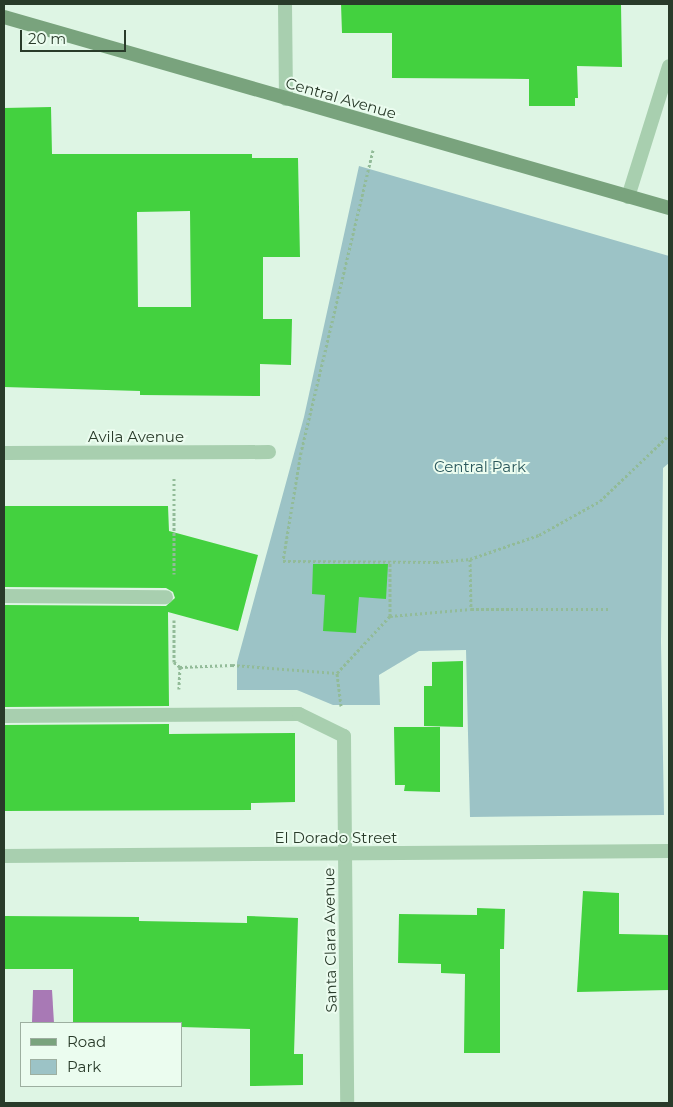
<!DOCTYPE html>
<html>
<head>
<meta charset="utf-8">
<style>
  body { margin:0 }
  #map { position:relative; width:673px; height:1107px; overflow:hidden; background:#def5e4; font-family:Montserrat,sans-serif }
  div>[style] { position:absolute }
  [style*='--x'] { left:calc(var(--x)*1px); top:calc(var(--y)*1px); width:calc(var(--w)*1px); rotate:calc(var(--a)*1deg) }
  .green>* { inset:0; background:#9cc3c6 }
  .water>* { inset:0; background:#a879b5 }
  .building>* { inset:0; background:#43d13f }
  .path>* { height:3px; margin-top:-1.5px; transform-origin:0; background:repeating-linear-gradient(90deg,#92bb98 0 2.5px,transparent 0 5px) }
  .service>* { height:14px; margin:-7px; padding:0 7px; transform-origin:7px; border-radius:7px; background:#a8cfaf }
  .minor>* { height:14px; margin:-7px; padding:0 7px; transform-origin:7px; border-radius:7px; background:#a8cfaf }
  .secondary>* { height:14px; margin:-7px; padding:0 7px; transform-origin:7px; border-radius:7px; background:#79a37d }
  span { translate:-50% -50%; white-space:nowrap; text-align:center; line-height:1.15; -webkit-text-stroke:4px #ebfcef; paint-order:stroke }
  .street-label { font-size:15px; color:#293b2a }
  .park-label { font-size:15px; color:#2a575c }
  .frame { position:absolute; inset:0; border:5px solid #293b2a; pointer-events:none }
  .legend { position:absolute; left:20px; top:1022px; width:162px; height:65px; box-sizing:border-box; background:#ebfcef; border:1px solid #9dafa0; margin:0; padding:6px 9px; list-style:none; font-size:15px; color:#293b2a }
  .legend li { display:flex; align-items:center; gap:10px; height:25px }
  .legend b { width:25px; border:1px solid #9dafa0 }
  .scale { position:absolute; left:20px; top:30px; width:106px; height:22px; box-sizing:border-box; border:2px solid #293b2a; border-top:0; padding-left:6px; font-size:15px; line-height:18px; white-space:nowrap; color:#293b2a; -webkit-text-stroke:4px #ebfcef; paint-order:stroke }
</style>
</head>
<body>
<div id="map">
  <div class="green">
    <div style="clip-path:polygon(359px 166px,669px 256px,669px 463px,663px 468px,661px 642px,664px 815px,470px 817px,466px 650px,419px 651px,379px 675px,380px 705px,333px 705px,297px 690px,237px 690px,237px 662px,304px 417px)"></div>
  </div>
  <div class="water">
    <div style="clip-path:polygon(33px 990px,52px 990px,54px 1023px,32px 1023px)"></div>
  </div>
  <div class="building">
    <div style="clip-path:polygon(341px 4px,621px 4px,622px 67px,577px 66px,578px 98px,575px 98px,575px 106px,529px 106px,529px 79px,392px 78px,392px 33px,342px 33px)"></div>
    <div style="clip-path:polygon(evenodd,51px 107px,52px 154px,252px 154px,252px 158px,298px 158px,300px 257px,263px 257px,263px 319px,292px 319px,291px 365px,260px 364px,260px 396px,140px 395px,140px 391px,4px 387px,4px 108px,51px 107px,190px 211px,191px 307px,138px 307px,137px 212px,190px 211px)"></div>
    <div style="clip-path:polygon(4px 506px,168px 506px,169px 531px,258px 555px,238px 631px,168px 612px,169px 706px,4px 707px,4px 605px,166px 606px,175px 598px,173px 592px,166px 588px,4px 587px)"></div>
    <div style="clip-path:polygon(313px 564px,388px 564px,386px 599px,359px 597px,356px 633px,323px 631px,325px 595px,312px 594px)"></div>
    <div style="clip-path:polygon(463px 661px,463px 727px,424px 726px,424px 686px,432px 686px,432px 662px)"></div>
    <div style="clip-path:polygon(169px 724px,169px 734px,295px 733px,295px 802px,251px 803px,251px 810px,4px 811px,4px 725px)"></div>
    <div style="clip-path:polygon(394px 727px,440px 727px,440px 792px,404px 791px,405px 785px,395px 785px)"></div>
    <div style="clip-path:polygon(583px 891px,619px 893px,619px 934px,669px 935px,669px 990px,577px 992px)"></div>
    <div style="clip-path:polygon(477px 908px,505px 909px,504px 949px,500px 949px,500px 1053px,464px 1053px,465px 974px,441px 973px,441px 964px,398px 963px,399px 914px,477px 915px)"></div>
    <div style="clip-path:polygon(4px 916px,139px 917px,139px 921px,247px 923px,247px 916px,298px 918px,294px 1054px,303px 1054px,303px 1085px,250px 1086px,250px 1029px,181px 1027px,181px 1023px,73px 1022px,73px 969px,4px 969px)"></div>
  </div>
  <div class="path">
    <div style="--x:373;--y:150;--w:310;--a:103.4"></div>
    <div style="--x:301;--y:452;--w:110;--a:99.4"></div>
    <div style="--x:283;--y:561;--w:153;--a:0.4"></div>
    <div style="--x:436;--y:562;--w:34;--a:-5"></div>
    <div style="--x:470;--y:559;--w:73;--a:-19.2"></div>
    <div style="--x:539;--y:535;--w:70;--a:-29.1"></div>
    <div style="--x:600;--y:501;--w:95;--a:-43.7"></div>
    <div style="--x:174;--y:478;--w:96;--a:90"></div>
    <div style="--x:470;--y:559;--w:50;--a:88.9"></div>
    <div style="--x:390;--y:616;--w:81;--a:-4.9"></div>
    <div style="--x:471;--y:609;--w:138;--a:0"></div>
    <div style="--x:174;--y:620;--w:42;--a:90"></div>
    <div style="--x:174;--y:662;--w:8;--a:40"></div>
    <div style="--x:180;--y:667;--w:22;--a:93"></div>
    <div style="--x:180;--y:667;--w:52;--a:-2.2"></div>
    <div style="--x:232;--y:665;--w:105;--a:4.4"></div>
    <div style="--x:341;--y:706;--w:33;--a:-97"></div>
    <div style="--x:337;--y:673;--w:78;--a:-47.1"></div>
    <div style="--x:390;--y:616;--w:55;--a:-90"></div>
  </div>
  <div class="service">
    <div style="--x:4;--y:596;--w:162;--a:0.4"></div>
    <div style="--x:4;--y:716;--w:295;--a:-0.4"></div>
    <div style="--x:299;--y:714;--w:50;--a:26.1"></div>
  </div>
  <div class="minor">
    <div style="--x:285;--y:4;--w:95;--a:89.4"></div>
    <div style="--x:628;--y:197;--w:137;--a:-72.6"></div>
    <div style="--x:4;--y:453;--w:265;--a:-0.2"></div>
    <div style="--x:344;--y:736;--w:367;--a:89.5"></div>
    <div style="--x:4;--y:856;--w:665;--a:-0.43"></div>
  </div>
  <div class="secondary">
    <div style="--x:4;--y:17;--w:692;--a:16.03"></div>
  </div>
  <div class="street-label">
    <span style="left:341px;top:98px;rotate:16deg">Central Avenue</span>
    <span style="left:136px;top:437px">Avila Avenue</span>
    <span style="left:336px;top:838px">El Dorado Street</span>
    <span style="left:330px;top:940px;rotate:-91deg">Santa Clara Avenue</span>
  </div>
  <div class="park-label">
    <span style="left:480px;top:467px">Central Park</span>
  </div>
  <div class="frame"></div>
  <ul class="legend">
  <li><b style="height:6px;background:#79a37d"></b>Road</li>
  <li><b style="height:14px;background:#9cc3c6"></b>Park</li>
  </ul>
  <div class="scale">20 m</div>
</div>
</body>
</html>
